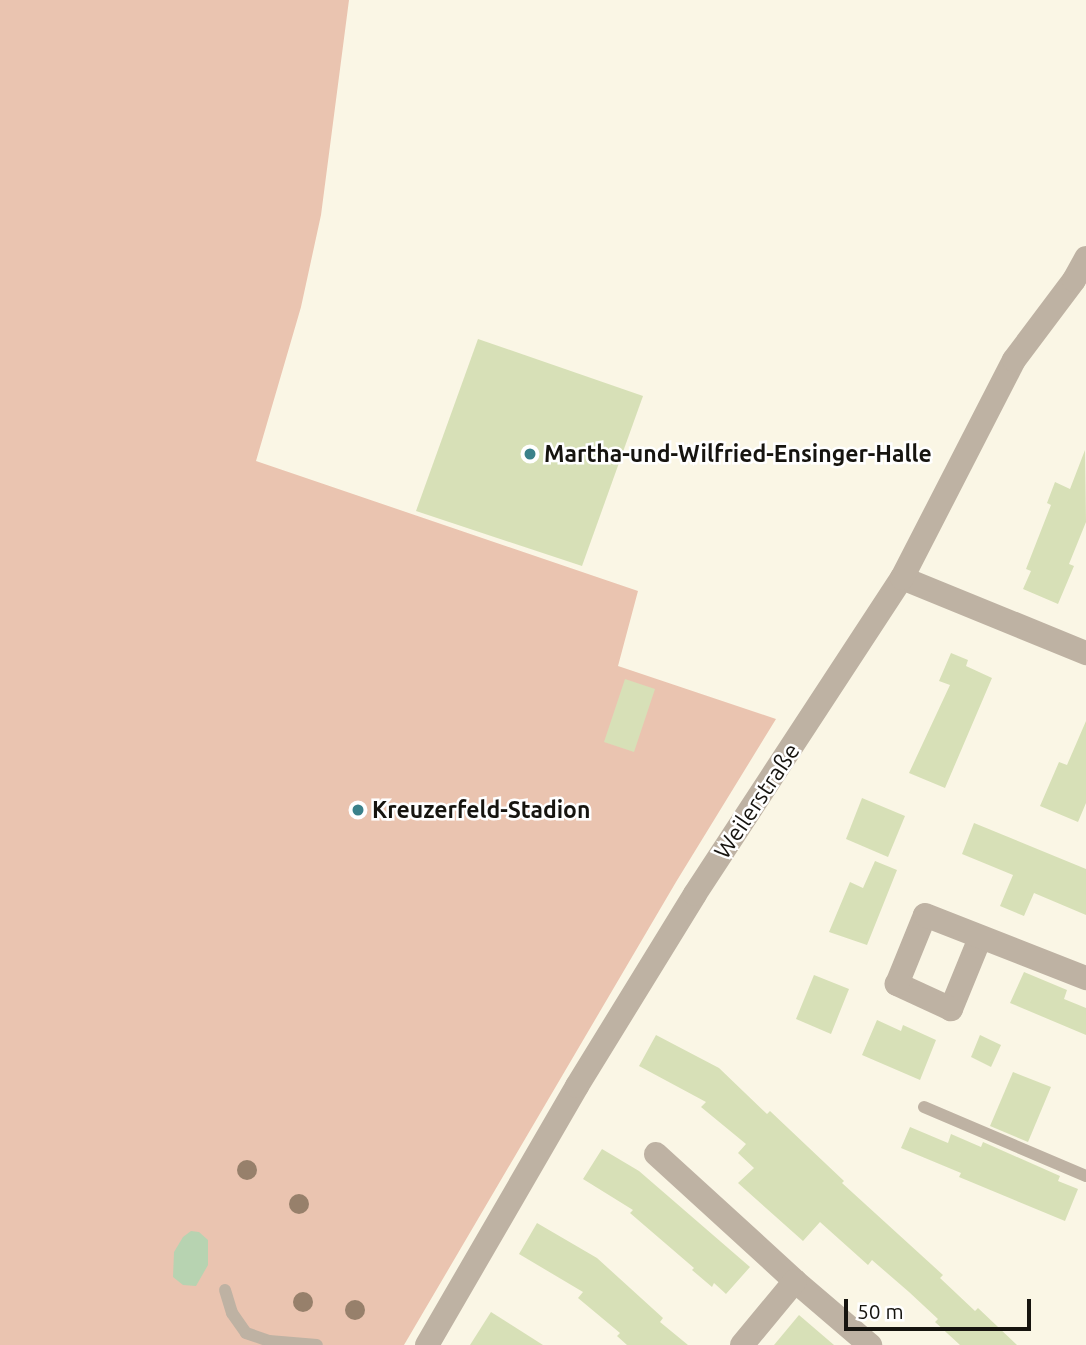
<!DOCTYPE html>
<html>
<head>
<meta charset="utf-8">
<style>
  body { margin:0 }
  #map { position:relative; width:1086px; height:1345px; overflow:hidden; background:#faf6e5; font-family:Ubuntu,sans-serif }
  div>[style] { position:absolute }
  [style*='--x'] { left:calc(var(--x)*1px); top:calc(var(--y)*1px); width:calc(var(--w)*1px); rotate:calc(var(--a)*1deg) }
  .green>* { inset:0; background:#eac4b0 }
  .water>* { inset:0; background:#b7d3b1 }
  .building>* { inset:0; background:#d7e0b7 }
  .service>* { height:12px; margin:-6px; padding:0 6px; transform-origin:6px; border-radius:6px; background:#beb2a3 }
  .minor>* { height:24px; margin:-12px; padding:0 12px; transform-origin:12px; border-radius:12px; background:#beb2a3 }
  .trees>* { width:20px; height:20px; margin:-10px; border-radius:50%; background:#97806b }
  .dots>* { width:19px; height:19px; translate:-50% -50%; box-sizing:border-box; border:4px solid #fff; border-radius:50% }
  span { translate:-50% -50%; white-space:nowrap; text-align:center; line-height:1.15; -webkit-text-stroke:5px #fff; paint-order:stroke }
  .poi-label { font-size:23px; color:#16140f; font-weight:700 }
  .left { translate:0 -50%; text-align:left }
  .street-label { font-size:23px; color:#16140f }
  .scale { position:absolute; left:844px; top:1299px; width:187px; height:32px; box-sizing:border-box; border:4px solid #16140f; border-top:0; padding-left:9px; font-size:21px; line-height:24px; white-space:nowrap; color:#16140f; -webkit-text-stroke:5px #fff; paint-order:stroke }
</style>
</head>
<body>
<div id="map">
  <div class="green">
    <div style="clip-path:polygon(0 0,349px 0,321px 215px,301px 307px,256px 461px,638px 591px,618px 666px,776px 719px,676px 882px,404px 1345px,0 1345px)"></div>
  </div>
  <div class="water">
    <div style="clip-path:polygon(191px 1231px,199px 1232px,208px 1240px,208px 1265px,196px 1286px,183px 1285px,173px 1277px,174px 1252px,183px 1237px)"></div>
  </div>
  <div class="building">
    <div style="clip-path:polygon(478px 339px,643px 396px,582px 566px,416px 511px)"></div>
    <div style="clip-path:polygon(1085px 450px,1086px 522px,1069px 564px,1074px 566px,1058px 604px,1023px 589px,1031px 571px,1026px 569px,1051px 505px,1047px 503px,1055px 482px,1070px 489px)"></div>
    <div style="clip-path:polygon(951px 653px,968px 660px,966px 666px,992px 678px,945px 788px,909px 773px,950px 685px,939px 681px)"></div>
    <div style="clip-path:polygon(625px 679px,655px 689px,634px 752px,604px 742px)"></div>
    <div style="clip-path:polygon(1086px 721px,1086px 803px,1078px 822px,1040px 806px,1059px 762px,1067px 765px)"></div>
    <div style="clip-path:polygon(862px 798px,905px 816px,888px 857px,846px 839px)"></div>
    <div style="clip-path:polygon(974px 823px,1086px 869px,1086px 915px,1034px 893px,1024px 916px,1000px 906px,1013px 875px,962px 854px)"></div>
    <div style="clip-path:polygon(875px 861px,897px 870px,867px 945px,829px 932px,850px 882px,863px 888px)"></div>
    <div style="clip-path:polygon(1024px 972px,1067px 990px,1064px 999px,1086px 1008px,1086px 1035px,1010px 1003px)"></div>
    <div style="clip-path:polygon(814px 975px,849px 989px,831px 1034px,796px 1019px)"></div>
    <div style="clip-path:polygon(877px 1020px,901px 1031px,903px 1025px,936px 1040px,920px 1080px,862px 1055px)"></div>
    <div style="clip-path:polygon(656px 1035px,719px 1068px,767px 1114px,770px 1111px,844px 1181px,842px 1183px,943px 1275px,940px 1278px,975px 1311px,978px 1308px,1017px 1345px,960px 1345px,935px 1322px,938px 1319px,909px 1292px,872px 1260px,868px 1265px,820px 1222px,803px 1241px,738px 1183px,754px 1168px,738px 1153px,746px 1144px,701px 1107px,706px 1102px,639px 1066px)"></div>
    <div style="clip-path:polygon(980px 1035px,1001px 1045px,991px 1067px,971px 1057px)"></div>
    <div style="clip-path:polygon(1013px 1072px,1051px 1087px,1028px 1142px,990px 1126px)"></div>
    <div style="clip-path:polygon(910px 1127px,948px 1143px,951px 1134px,981px 1147px,983px 1142px,1060px 1176px,1058px 1181px,1078px 1189px,1065px 1221px,959px 1177px,961px 1173px,901px 1148px)"></div>
    <div style="clip-path:polygon(602px 1149px,639px 1171px,750px 1267px,726px 1294px,714px 1283px,712px 1287px,692px 1270px,694px 1268px,630px 1213px,633px 1210px,583px 1179px)"></div>
    <div style="clip-path:polygon(537px 1223px,597px 1258px,663px 1318px,660px 1322px,688px 1345px,627px 1345px,617px 1336px,620px 1333px,578px 1298px,583px 1292px,519px 1254px)"></div>
    <div style="clip-path:polygon(491px 1312px,543px 1345px,470px 1345px)"></div>
    <div style="clip-path:polygon(799px 1315px,834px 1345px,774px 1345px)"></div>
  </div>
  <div class="service">
    <div style="--x:924;--y:1107;--w:176;--a:23.1"></div>
    <div style="--x:225;--y:1290;--w:24;--a:73"></div>
    <div style="--x:232;--y:1313;--w:24;--a:55"></div>
    <div style="--x:246;--y:1333;--w:24;--a:19"></div>
    <div style="--x:269;--y:1341;--w:48;--a:4.8"></div>
  </div>
  <div class="minor">
    <div style="--x:902;--y:578;--w:199;--a:22.2"></div>
    <div style="--x:980;--y:938;--w:77;--a:112.2"></div>
    <div style="--x:951;--y:1009;--w:60;--a:-155.2"></div>
    <div style="--x:897;--y:984;--w:74;--a:-67.9"></div>
    <div style="--x:925;--y:915;--w:173;--a:21.4"></div>
    <div style="--x:656;--y:1154;--w:188;--a:42.4"></div>
    <div style="--x:795;--y:1281;--w:99;--a:40.5"></div>
    <div style="--x:427;--y:1345;--w:299;--a:-59.9"></div>
    <div style="--x:577;--y:1086;--w:225;--a:-58.4"></div>
    <div style="--x:695;--y:894;--w:378;--a:-56.8"></div>
    <div style="--x:902;--y:578;--w:245;--a:-62.8"></div>
    <div style="--x:1014;--y:360;--w:100;--a:-53.1"></div>
    <div style="--x:1074;--y:280;--w:25;--a:-61"></div>
    <div style="--x:742;--y:1345;--w:83;--a:-50.4"></div>
  </div>
  <div class="trees">
    <div style="left:247px;top:1170px"></div>
    <div style="left:299px;top:1204px"></div>
    <div style="left:303px;top:1302px"></div>
    <div style="left:355px;top:1310px"></div>
  </div>
  <div class="dots">
    <div style="left:530px;top:454px;background:#3a818a"></div>
    <div style="left:358px;top:810px;background:#3a818a"></div>
  </div>
  <div class="poi-label">
    <span class="left" style="left:544px;top:454px">Martha-und-Wilfried-Ensinger-Halle</span>
    <span class="left" style="left:372px;top:810px">Kreuzerfeld-Stadion</span>
  </div>
  <div class="street-label">
    <span style="left:757px;top:801px;rotate:-56deg">Weilerstraße</span>
  </div>
  <div class="scale">50 m</div>
</div>
</body>
</html>
